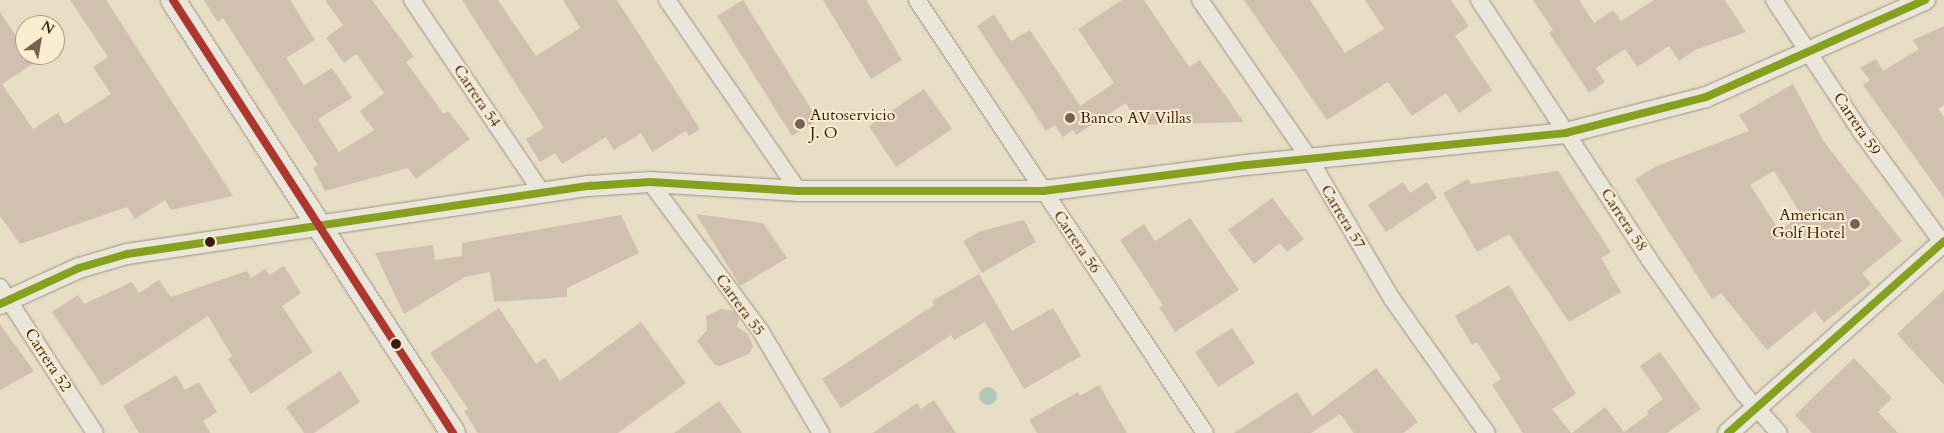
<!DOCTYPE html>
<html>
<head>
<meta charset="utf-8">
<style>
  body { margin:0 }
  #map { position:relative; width:1944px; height:433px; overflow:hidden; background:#e8dec6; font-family:Cardo,serif }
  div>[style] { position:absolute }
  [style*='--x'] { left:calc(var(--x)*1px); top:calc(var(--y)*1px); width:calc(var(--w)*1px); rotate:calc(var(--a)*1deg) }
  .water>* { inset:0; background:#b4c8b9 }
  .round { border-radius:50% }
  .building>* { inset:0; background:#d1bfaf }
  .roads { filter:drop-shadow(0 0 1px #9a9082) drop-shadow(0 0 1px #9a9082) }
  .minor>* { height:16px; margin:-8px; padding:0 8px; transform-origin:8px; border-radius:8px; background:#ebe6da }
  .tertiary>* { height:20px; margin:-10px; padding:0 10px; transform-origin:10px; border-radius:10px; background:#ebe6da }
  .secondary>* { height:24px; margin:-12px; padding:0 12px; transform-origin:12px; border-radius:12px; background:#ebe6da }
  .bus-1>* { height:8px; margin:-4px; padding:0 4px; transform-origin:4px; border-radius:4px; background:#87a01d }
  .bus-2>* { height:8px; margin:-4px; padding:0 4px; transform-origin:4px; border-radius:4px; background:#ad372e }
  .dots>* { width:14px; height:14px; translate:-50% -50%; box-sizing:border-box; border:2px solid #faedd0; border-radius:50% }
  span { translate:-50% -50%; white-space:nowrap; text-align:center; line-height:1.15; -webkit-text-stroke:4px #faedd0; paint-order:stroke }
  .street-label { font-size:16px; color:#3b1e11 }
  .poi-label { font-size:16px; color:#3b1e11 }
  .left { translate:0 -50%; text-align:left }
  .right { translate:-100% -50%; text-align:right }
  .north { position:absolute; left:15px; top:15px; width:50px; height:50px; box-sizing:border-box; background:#faedd0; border:1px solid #ae9a84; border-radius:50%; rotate:32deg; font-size:14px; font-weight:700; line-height:20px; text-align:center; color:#3b1e11 }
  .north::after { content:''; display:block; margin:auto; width:18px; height:22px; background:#786150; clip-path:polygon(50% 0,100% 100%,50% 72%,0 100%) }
</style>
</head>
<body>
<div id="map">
  <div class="water">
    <div class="round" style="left:979px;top:387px;width:18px;height:18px"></div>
  </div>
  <div class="building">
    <div style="clip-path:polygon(70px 0,106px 0,233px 196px,171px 210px,165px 200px,135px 219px,127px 207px,20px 244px,0 216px,0 12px,34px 63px,2px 84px,33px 129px,58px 113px,65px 124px,111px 94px,93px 67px,108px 57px)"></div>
    <div style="clip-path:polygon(204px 0,290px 0,315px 40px,286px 58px,304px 85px,332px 68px,352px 98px,318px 119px,339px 152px,374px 130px,360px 111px,384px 93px,356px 54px,344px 63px,326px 38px,343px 25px,325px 0,372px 0,414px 57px,406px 62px,444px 114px,448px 111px,470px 139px,416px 179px,408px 168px,325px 191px,313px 168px,318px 165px,223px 18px,218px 22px)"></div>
    <div style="clip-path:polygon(462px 0,498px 0,536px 56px,580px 28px,563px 0,617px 0,700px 129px,689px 136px,686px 131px,652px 152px,641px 133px,614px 150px,606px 137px,562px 164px,555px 153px,540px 162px,526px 139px,544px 128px)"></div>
    <div style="clip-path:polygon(743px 0,818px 120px,792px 136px,717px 16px)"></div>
    <div style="clip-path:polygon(823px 0,866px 0,902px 60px,871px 79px)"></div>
    <div style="clip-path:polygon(1122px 0,1144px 0,1189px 67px,1200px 60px,1244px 122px,1138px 125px,1126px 103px,1076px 135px,1073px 130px,1063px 137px,1055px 125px,1046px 131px,977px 26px,994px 14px,1011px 41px,1030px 30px,1080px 106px,1114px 83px,1078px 29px)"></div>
    <div style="clip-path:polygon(1244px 0,1310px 0,1345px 53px,1384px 29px,1365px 0,1451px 0,1469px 26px,1455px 36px,1492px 90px,1459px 113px,1446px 93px,1412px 116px,1388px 82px,1327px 120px)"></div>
    <div style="clip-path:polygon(1533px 0,1579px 0,1594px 23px,1613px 10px,1621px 21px,1654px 0,1725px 0,1746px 32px,1695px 50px,1679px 61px,1669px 46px,1637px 67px,1625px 49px,1596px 68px,1605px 82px,1589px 93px,1549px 33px,1553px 30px)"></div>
    <div style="clip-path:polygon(1944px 26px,1944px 105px,1938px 109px,1944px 117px,1944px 198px,1863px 85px,1870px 80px,1860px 68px,1876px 59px,1883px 71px,1919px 49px,1913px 40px)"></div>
    <div style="clip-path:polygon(evenodd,1793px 84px,1824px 142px,1902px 241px,1862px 273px,1871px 284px,1824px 323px,1815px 311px,1767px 350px,1721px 293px,1712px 299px,1635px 179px,1657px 166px,1749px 131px,1739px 115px,1793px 84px,1774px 171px,1801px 214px,1780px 231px,1750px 185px,1774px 171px)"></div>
    <div style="clip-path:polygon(924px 89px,952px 129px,896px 167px,869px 126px)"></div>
    <div style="clip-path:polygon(1558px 171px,1611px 252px,1601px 258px,1621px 292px,1569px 322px,1509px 234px,1477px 252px,1443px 193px,1468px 179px,1471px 184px)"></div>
    <div style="clip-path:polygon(1403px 182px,1410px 193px,1427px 182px,1437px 198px,1386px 232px,1368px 205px)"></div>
    <div style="clip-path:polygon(1272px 198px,1304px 239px,1287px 252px,1280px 243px,1254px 264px,1228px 230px)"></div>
    <div style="clip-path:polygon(696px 214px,763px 223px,787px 258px,740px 286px)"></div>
    <div style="clip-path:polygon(621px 215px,639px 253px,567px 288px,567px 297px,494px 302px,490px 272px,465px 277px,404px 314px,375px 253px,433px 245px,435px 260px,462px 256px,462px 243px)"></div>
    <div style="clip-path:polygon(1190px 218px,1239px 290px,1175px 332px,1159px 307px,1163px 305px,1120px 240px,1144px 224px,1155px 241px)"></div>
    <div style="clip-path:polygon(1024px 220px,1036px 242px,982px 273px,963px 241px,981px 231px)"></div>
    <div style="clip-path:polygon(284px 266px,301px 293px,282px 306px,313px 352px,251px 394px,228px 359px,232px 356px,208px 316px,102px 386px,52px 312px,78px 295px,84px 304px,132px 282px,139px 293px,159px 280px,171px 297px,247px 271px,251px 278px,265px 269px,269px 275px)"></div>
    <div style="clip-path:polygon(979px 274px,1012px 331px,1053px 308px,1081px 356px,1024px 389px,985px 322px,954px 340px,951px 335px,841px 408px,822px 379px,934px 305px,932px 301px)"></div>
    <div style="clip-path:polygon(1509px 285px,1576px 394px,1552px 409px,1571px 433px,1523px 433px,1492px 385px,1501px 379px,1477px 342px,1472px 345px,1455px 316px)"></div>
    <div style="clip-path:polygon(1944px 290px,1944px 385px,1897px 334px)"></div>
    <div style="clip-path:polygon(499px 308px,536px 364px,545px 358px,560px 381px,641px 322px,686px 383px,618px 433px,478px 433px,464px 411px,468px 409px,430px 353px)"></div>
    <div style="clip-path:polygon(721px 309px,734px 311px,739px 319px,737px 327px,748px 334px,753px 346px,749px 354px,720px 366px,714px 364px,697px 341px,707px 330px,706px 316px)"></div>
    <div style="clip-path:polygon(0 324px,34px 371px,0 390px)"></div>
    <div style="clip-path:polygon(1232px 328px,1255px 363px,1218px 387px,1195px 352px)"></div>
    <div style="clip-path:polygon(1660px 352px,1701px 409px,1667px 433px,1572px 433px,1605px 407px,1624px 432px,1649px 414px,1647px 411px,1663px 399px,1640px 366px)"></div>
    <div style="clip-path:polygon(1854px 358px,1892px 398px,1878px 412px,1898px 433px,1812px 433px,1795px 415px)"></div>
    <div style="clip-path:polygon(1376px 368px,1418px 422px,1403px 433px,1354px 433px,1340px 414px,1311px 433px,1234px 433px,1297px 392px,1313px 416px)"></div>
    <div style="clip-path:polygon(340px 371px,360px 402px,314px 433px,304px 433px,286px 407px)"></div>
    <div style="clip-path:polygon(176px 375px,185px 390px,199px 382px,217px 412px,203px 421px,210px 433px,139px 433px,123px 406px)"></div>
    <div style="clip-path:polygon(1099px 385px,1127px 433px,1037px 433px,1029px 420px,1078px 392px,1080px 396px)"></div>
    <div style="clip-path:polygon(934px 400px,956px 433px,873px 433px,917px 403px,921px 409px)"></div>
    <div style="clip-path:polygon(719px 401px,742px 433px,674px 433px)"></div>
  </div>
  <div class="roads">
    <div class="minor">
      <div style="--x:412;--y:0;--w:230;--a:56"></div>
      <div style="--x:667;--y:0;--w:232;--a:55.4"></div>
      <div style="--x:917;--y:0;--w:520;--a:56.37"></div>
      <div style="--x:1200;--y:0;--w:192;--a:55.4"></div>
      <div style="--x:1309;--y:158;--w:164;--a:59.5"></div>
      <div style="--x:1392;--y:299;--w:164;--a:54.7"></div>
      <div style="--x:1479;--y:0;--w:310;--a:56.7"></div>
      <div style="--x:1649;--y:259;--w:165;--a:54.9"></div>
      <div style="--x:1744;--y:394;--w:52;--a:48.1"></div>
      <div style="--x:1774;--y:0;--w:158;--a:56.6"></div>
      <div style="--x:1861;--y:132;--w:140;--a:53.7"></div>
      <div style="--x:650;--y:182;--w:184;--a:53.4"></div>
      <div style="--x:760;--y:330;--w:120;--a:59.4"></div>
      <div style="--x:0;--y:287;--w:174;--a:56.9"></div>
    </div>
    <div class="tertiary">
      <div style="--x:0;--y:304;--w:87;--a:-24.5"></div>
      <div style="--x:79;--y:268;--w:50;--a:-16.3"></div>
      <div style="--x:127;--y:254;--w:468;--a:-8.4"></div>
      <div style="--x:590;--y:186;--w:60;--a:-3.8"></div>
      <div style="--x:650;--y:182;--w:149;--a:3.5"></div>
      <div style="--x:799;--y:191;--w:244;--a:0"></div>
      <div style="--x:1043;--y:191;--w:205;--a:-7.3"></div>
      <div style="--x:1246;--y:165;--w:322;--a:-5.7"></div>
      <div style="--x:1566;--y:133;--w:145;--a:-14.4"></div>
      <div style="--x:1706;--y:97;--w:240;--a:-23.9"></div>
      <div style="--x:1728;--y:433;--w:289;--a:-41.6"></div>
    </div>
    <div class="secondary">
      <div style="--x:173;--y:0;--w:516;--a:57.11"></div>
    </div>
  </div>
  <div class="bus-1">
    <div style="--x:0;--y:304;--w:87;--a:-24.5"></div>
    <div style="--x:79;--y:268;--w:50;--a:-16.3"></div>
    <div style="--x:127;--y:254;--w:468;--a:-8.4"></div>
    <div style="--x:590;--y:186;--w:60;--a:-3.8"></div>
    <div style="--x:650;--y:182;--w:149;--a:3.5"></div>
    <div style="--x:799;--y:191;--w:244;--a:0"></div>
    <div style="--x:1043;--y:191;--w:205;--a:-7.3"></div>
    <div style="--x:1246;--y:165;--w:322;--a:-5.7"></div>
    <div style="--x:1566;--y:133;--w:145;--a:-14.4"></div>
    <div style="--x:1706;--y:97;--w:240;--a:-23.9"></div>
    <div style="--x:1728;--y:433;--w:289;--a:-41.6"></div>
  </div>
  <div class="bus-2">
    <div style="--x:173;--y:0;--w:516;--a:57.11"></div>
  </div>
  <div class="dots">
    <div style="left:1070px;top:118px;background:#786150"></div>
    <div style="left:800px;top:124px;background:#786150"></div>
    <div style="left:1855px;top:224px;background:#786150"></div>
    <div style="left:210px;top:242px;background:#3b1e11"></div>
    <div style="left:396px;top:344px;background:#3b1e11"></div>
  </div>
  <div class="street-label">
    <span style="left:477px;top:96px;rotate:56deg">Carrera 54</span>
    <span style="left:1857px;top:124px;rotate:56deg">Carrera 59</span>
    <span style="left:1343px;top:217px;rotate:59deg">Carrera 57</span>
    <span style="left:1624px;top:220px;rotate:57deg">Carrera 58</span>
    <span style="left:1077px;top:242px;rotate:56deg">Carrera 56</span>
    <span style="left:740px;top:305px;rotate:54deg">Carrera 55</span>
    <span style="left:48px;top:360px;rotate:57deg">Carrera 52</span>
  </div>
  <div class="poi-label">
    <span class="left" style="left:810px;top:124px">Autoservicio<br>J. O</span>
    <span class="left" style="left:1080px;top:118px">Banco AV Villas</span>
    <span class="right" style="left:1845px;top:224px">American<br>Golf Hotel</span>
  </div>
  <div class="north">N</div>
</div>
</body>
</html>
